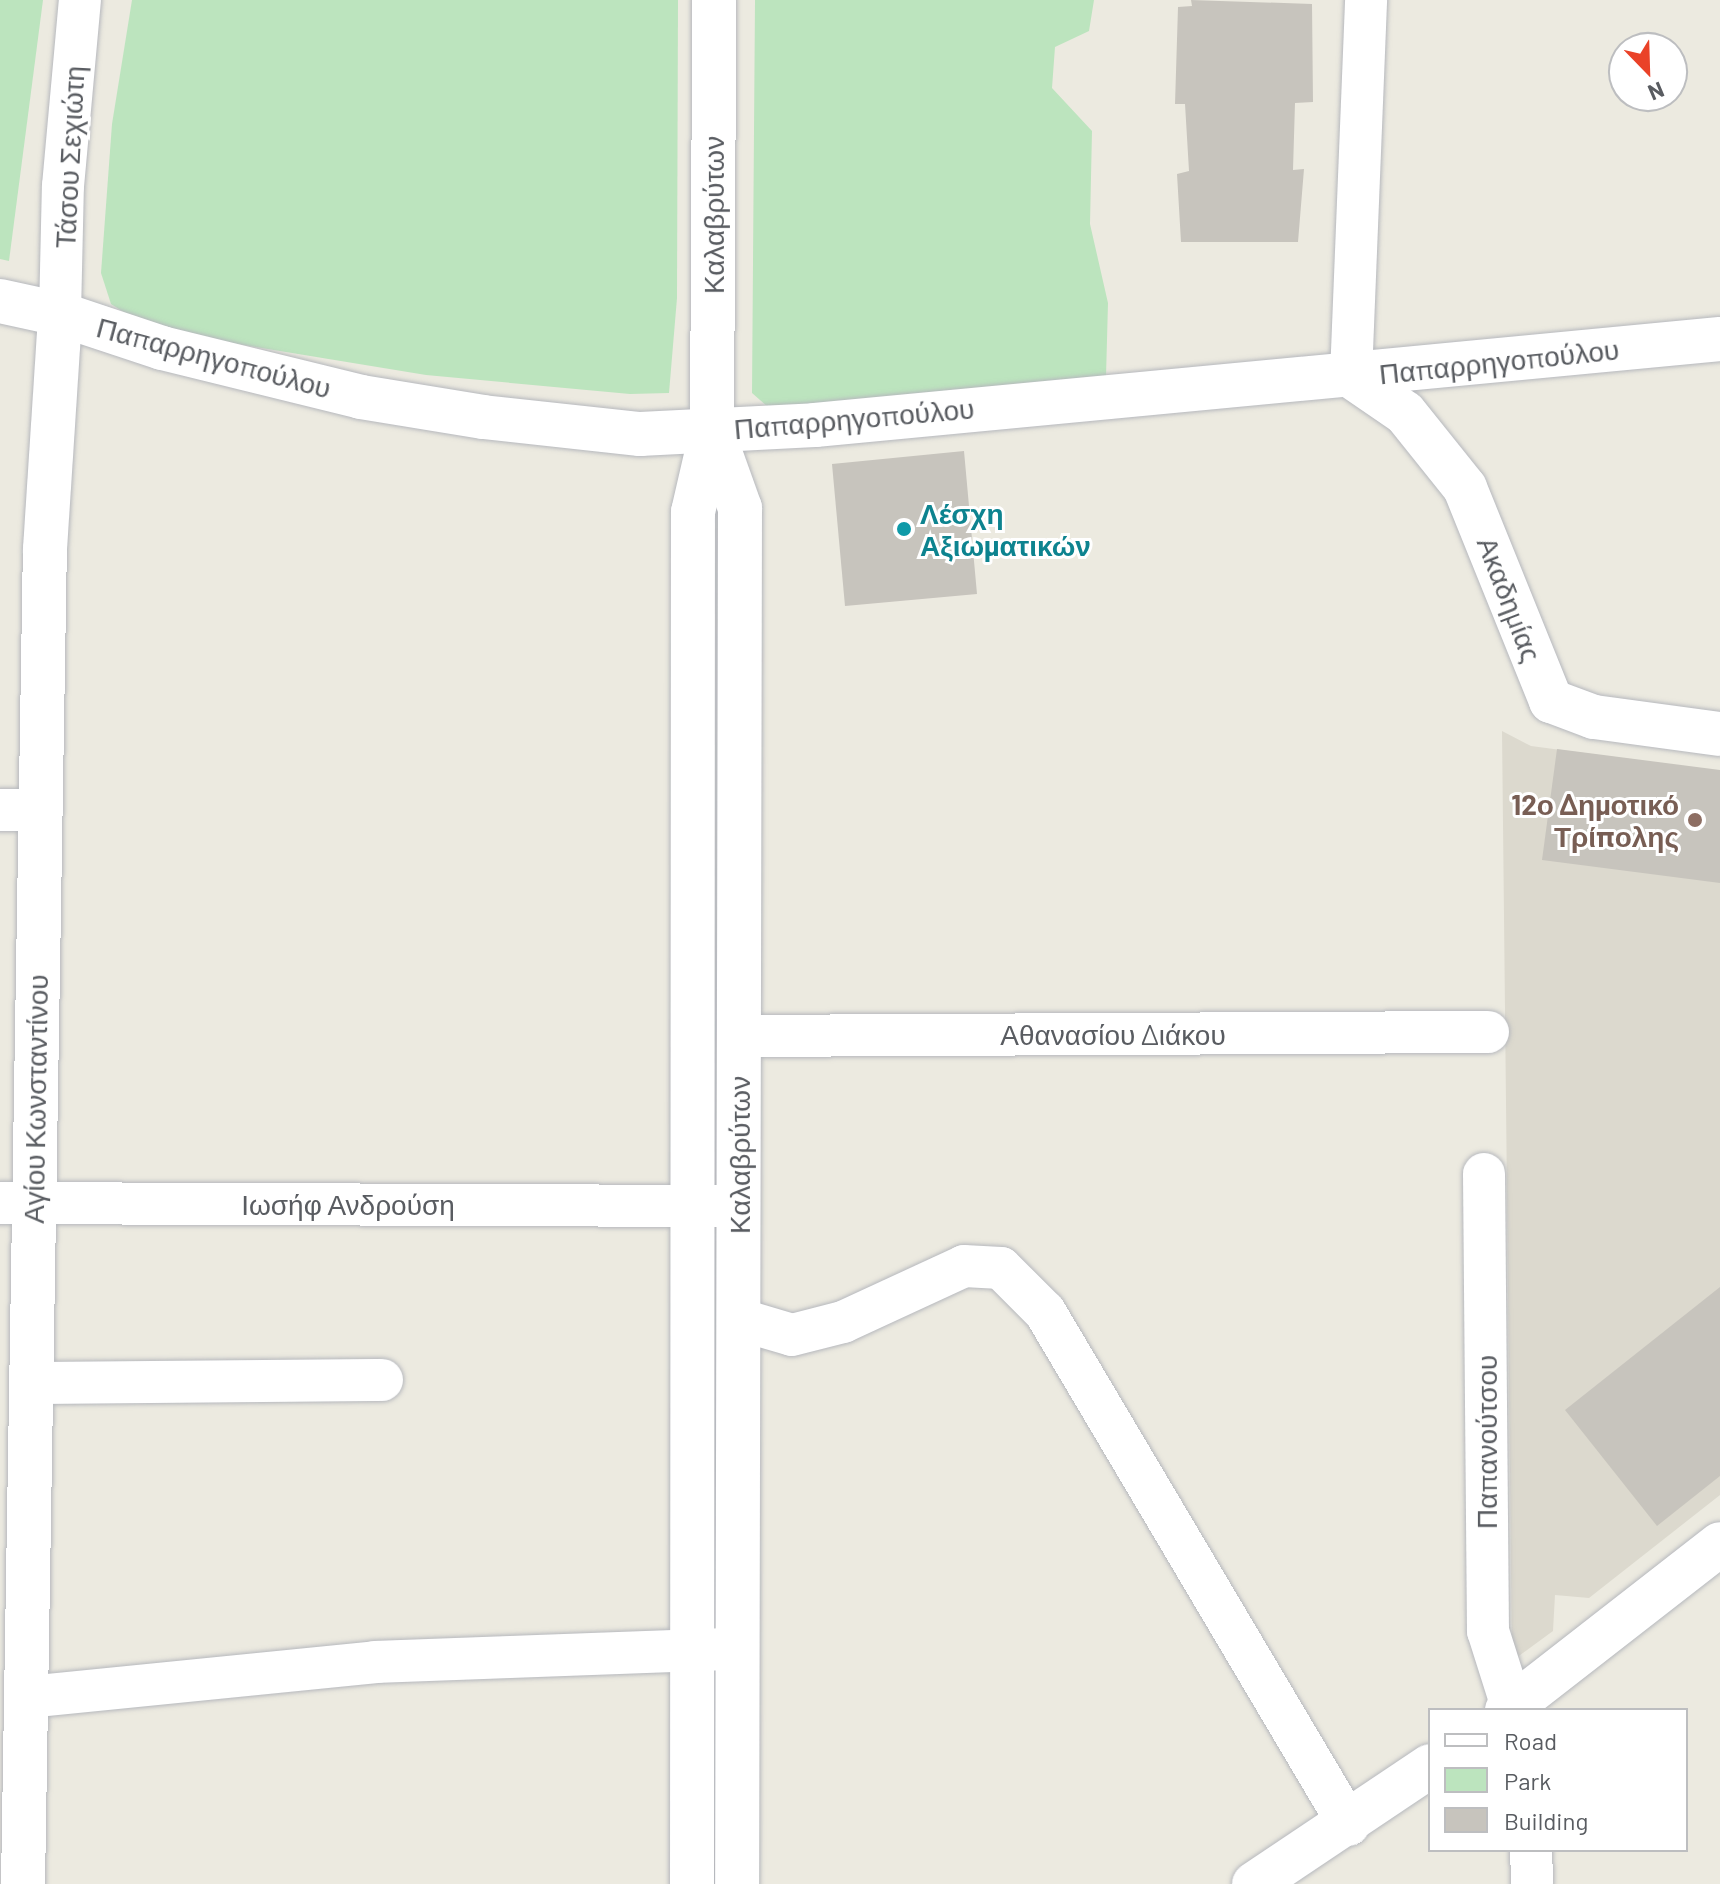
<!DOCTYPE html>
<html>
<head>
<meta charset="utf-8">
<style>
  body { margin:0 }
  #map { position:relative; width:1720px; height:1884px; overflow:hidden; background:#eceae0; font-family:Barlow,sans-serif }
  div>[style] { position:absolute }
  [style*='--x'] { left:calc(var(--x)*1px); top:calc(var(--y)*1px); width:calc(var(--w)*1px); rotate:calc(var(--a)*1deg) }
  .education>* { inset:0; background:#dcd9ce }
  .green>* { inset:0; background:#bce4be }
  .building>* { inset:0; background:#c7c4bd }
  .roads { filter:drop-shadow(0 0 2px #b6b8bd) drop-shadow(0 0 2px #b6b8bd) }
  .street>* { height:42px; margin:-21px; padding:0 21px; transform-origin:21px; border-radius:21px; background:#fff }
  .secondary>* { height:44px; margin:-22px; padding:0 22px; transform-origin:22px; border-radius:22px; background:#fff }
  .dots>* { width:22px; height:22px; translate:-50% -50%; box-sizing:border-box; border:4px solid #fff; border-radius:50% }
  span { translate:-50% -50%; white-space:nowrap; text-align:center; line-height:1.15; -webkit-text-stroke:6px #fff; paint-order:stroke }
  .street-label { font-size:28px; color:#595c61 }
  .culture-label { font-size:28px; color:#0d838f; font-weight:700 }
  .left { translate:0 -50%; text-align:left }
  .education-label { font-size:28px; color:#785e54; font-weight:700 }
  .right { translate:-100% -50%; text-align:right }
  .legend { position:absolute; left:1428px; top:1708px; width:260px; height:144px; box-sizing:border-box; background:#fff; border:2px solid #bdbec0; margin:0; padding:10px 14px; list-style:none; font-size:24px; color:#595c61 }
  .legend li { display:flex; align-items:center; gap:16px; height:40px }
  .legend b { width:40px; border:2px solid #bdbec0 }
  .north { position:absolute; left:1608px; top:32px; width:80px; height:80px; box-sizing:border-box; background:#fff; border:2px solid #bdbec0; border-radius:50%; rotate:157deg; font-size:22px; font-weight:700; line-height:32px; text-align:center; color:#595c61 }
  .north::after { content:''; display:block; margin:auto; width:28px; height:36px; background:#ea4228; clip-path:polygon(50% 0,100% 100%,50% 72%,0 100%) }
</style>
</head>
<body>
<div id="map">
  <div class="education">
    <div style="clip-path:polygon(1502px 731px,1531px 746px,1720px 771px,1720px 1495px,1589px 1598px,1555px 1595px,1553px 1631px,1512px 1661px)"></div>
  </div>
  <div class="green">
    <div style="clip-path:polygon(0 0,43px 0,9px 261px,0 259px)"></div>
    <div style="clip-path:polygon(132px 0,678px 0,677px 298px,669px 393px,630px 394px,426px 375px,152px 330px,111px 304px,101px 273px,112px 124px)"></div>
    <div style="clip-path:polygon(755px 0,1094px 0,1089px 31px,1055px 47px,1052px 88px,1092px 131px,1090px 224px,1108px 303px,1106px 377px,777px 415px,752px 393px)"></div>
  </div>
  <div class="building">
    <div style="clip-path:polygon(1191px 0,1312px 4px,1313px 102px,1295px 103px,1293px 170px,1304px 169px,1298px 242px,1181px 242px,1177px 174px,1189px 171px,1185px 104px,1175px 104px,1178px 7px,1192px 6px)"></div>
    <div style="clip-path:polygon(964px 451px,977px 594px,845px 606px,832px 464px)"></div>
    <div style="clip-path:polygon(1557px 749px,1720px 770px,1720px 883px,1542px 860px)"></div>
    <div style="clip-path:polygon(1720px 1287px,1720px 1476px,1657px 1526px,1565px 1410px)"></div>
  </div>
  <div class="roads">
    <div class="street">
      <div style="--x:60;--y:314;--w:128;--a:-88.7"></div>
      <div style="--x:63;--y:186;--w:187;--a:-84.8"></div>
      <div style="--x:1351;--y:376;--w:376;--a:-87.7"></div>
      <div style="--x:0;--y:810;--w:41;--a:0"></div>
      <div style="--x:739;--y:1036;--w:749;--a:-0.31"></div>
      <div style="--x:1484;--y:1174;--w:457;--a:89.5"></div>
      <div style="--x:1488;--y:1631;--w:83;--a:72.4"></div>
      <div style="--x:0;--y:1203;--w:727;--a:0.24"></div>
      <div style="--x:738;--y:1319;--w:56;--a:16.5"></div>
      <div style="--x:792;--y:1335;--w:53;--a:-14.3"></div>
      <div style="--x:843;--y:1322;--w:133;--a:-24.8"></div>
      <div style="--x:964;--y:1266;--w:37;--a:3"></div>
      <div style="--x:1001;--y:1268;--w:62;--a:45"></div>
      <div style="--x:1045;--y:1312;--w:596;--a:59.35"></div>
      <div style="--x:32;--y:1383;--w:350;--a:-0.5"></div>
      <div style="--x:27;--y:1697;--w:350;--a:-5.7"></div>
      <div style="--x:375;--y:1662;--w:352;--a:-2.1"></div>
      <div style="--x:1531;--y:1850;--w:34;--a:88"></div>
    </div>
    <div class="secondary">
      <div style="--x:0;--y:301;--w:61;--a:12.2"></div>
      <div style="--x:60;--y:314;--w:108;--a:18.4"></div>
      <div style="--x:162;--y:348;--w:205;--a:13.8"></div>
      <div style="--x:361;--y:397;--w:124;--a:9.3"></div>
      <div style="--x:483;--y:417;--w:158;--a:6.2"></div>
      <div style="--x:640;--y:434;--w:175;--a:-2.9"></div>
      <div style="--x:815;--y:425;--w:909;--a:-5.43"></div>
      <div style="--x:1351;--y:376;--w:65;--a:34.4"></div>
      <div style="--x:1405;--y:413;--w:96;--a:51.3"></div>
      <div style="--x:1465;--y:488;--w:230;--a:68"></div>
      <div style="--x:1551;--y:701;--w:46;--a:20.4"></div>
      <div style="--x:1594;--y:717;--w:127;--a:7.7"></div>
      <div style="--x:712;--y:430;--w:83;--a:70.3"></div>
      <div style="--x:740;--y:508;--w:1376;--a:90.12"></div>
      <div style="--x:1507;--y:1710;--w:270;--a:-37.9"></div>
      <div style="--x:23;--y:1884;--w:1335;--a:-89.06"></div>
      <div style="--x:45;--y:549;--w:235;--a:-86.3"></div>
      <div style="--x:692;--y:1884;--w:1372;--a:-89.96"></div>
      <div style="--x:693;--y:512;--w:84;--a:-77"></div>
      <div style="--x:712;--y:430;--w:430;--a:-89.7"></div>
      <div style="--x:1254;--y:1884;--w:212;--a:-33.8"></div>
    </div>
  </div>
  <div class="dots">
    <div style="left:904px;top:529px;background:#0f9aa8"></div>
    <div style="left:1695px;top:820px;background:#8d6e63"></div>
  </div>
  <div class="street-label">
    <span style="left:69px;top:157px;rotate:-87deg">Τάσου Σεχιώτη</span>
    <span style="left:713px;top:215px;rotate:-90deg">Καλαβρύτων</span>
    <span style="left:214px;top:357px;rotate:15deg">Παπαρρηγοπούλου</span>
    <span style="left:1499px;top:361px;rotate:-6deg">Παπαρρηγοπούλου</span>
    <span style="left:854px;top:418px;rotate:-5deg">Παπαρρηγοπούλου</span>
    <span style="left:1510px;top:599px;rotate:69deg">Ακαδημίας</span>
    <span style="left:1113px;top:1034px">Αθανασίου Διάκου</span>
    <span style="left:35px;top:1099px;rotate:-89deg">Αγίου Κωνσταντίνου</span>
    <span style="left:739px;top:1155px;rotate:-90deg">Καλαβρύτων</span>
    <span style="left:348px;top:1204px">Ιωσήφ Ανδρούση</span>
    <span style="left:1486px;top:1442px;rotate:-90deg">Παπανούτσου</span>
  </div>
  <div class="culture-label">
    <span class="left" style="left:920px;top:529px">Λέσχη<br>Αξιωματικών</span>
  </div>
  <div class="education-label">
    <span class="right" style="left:1679px;top:820px">12ο Δημοτικό<br>Τρίπολης</span>
  </div>
  <ul class="legend">
  <li><b style="height:10px;background:#fff"></b>Road</li>
  <li><b style="height:22px;background:#bce4be"></b>Park</li>
  <li><b style="height:22px;background:#c7c4bd"></b>Building</li>
  </ul>
  <div class="north">N</div>
</div>
</body>
</html>
